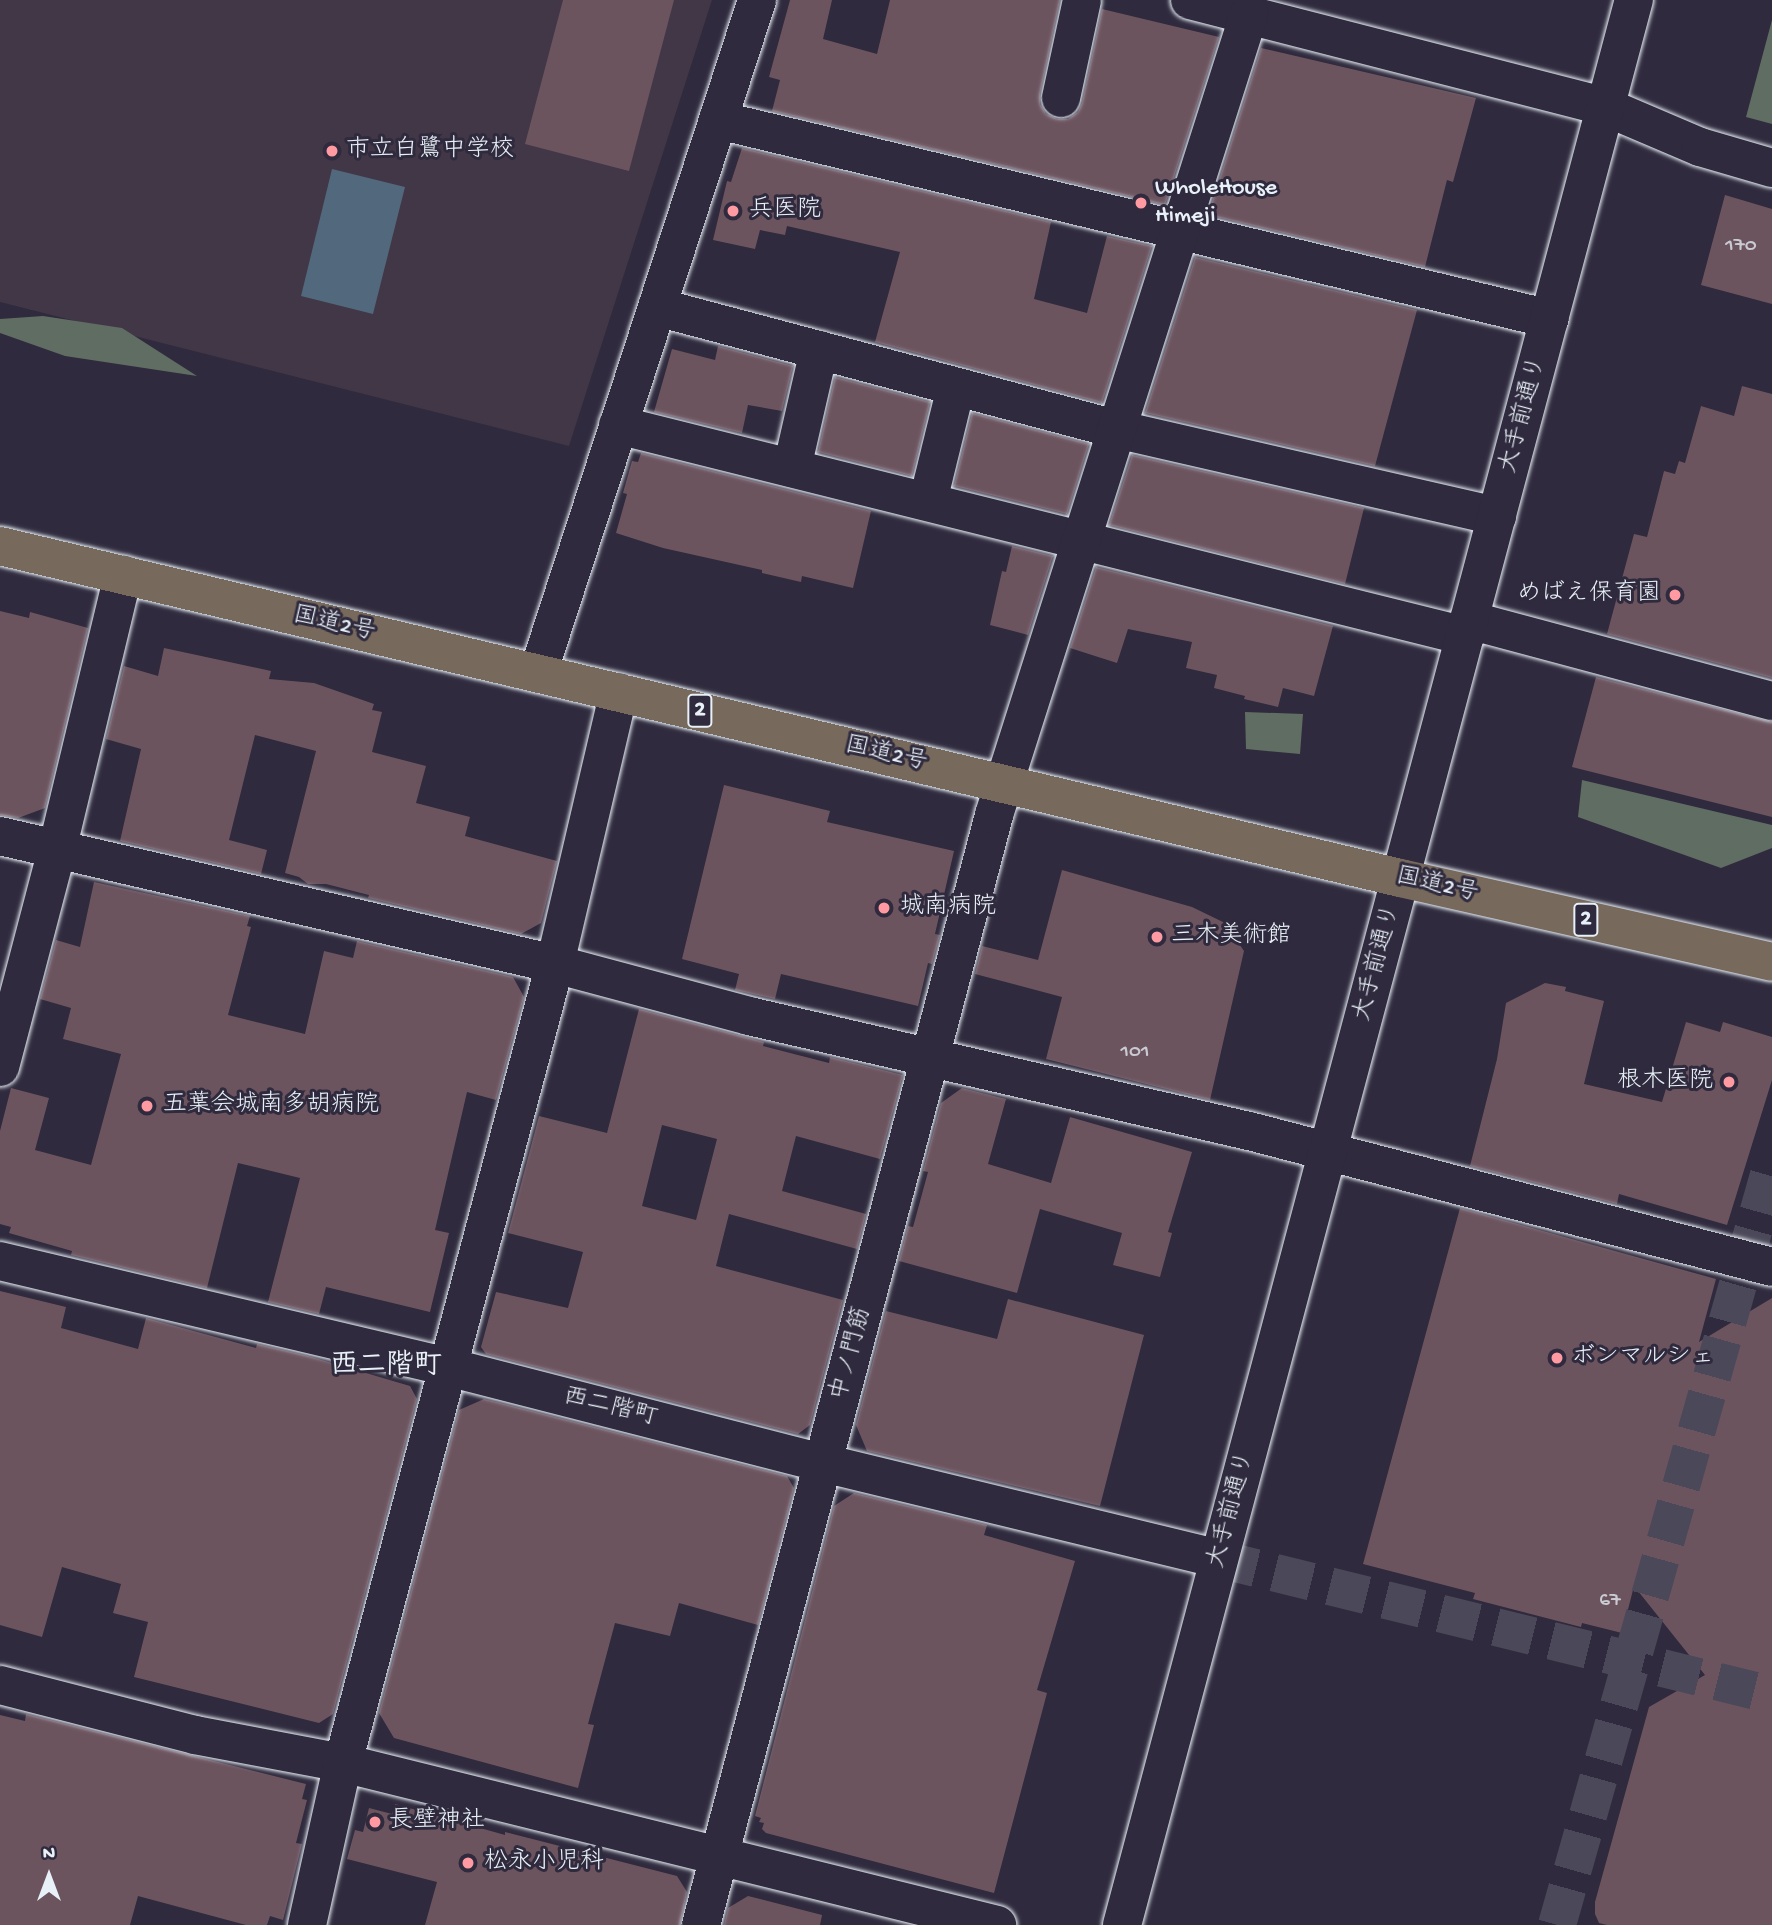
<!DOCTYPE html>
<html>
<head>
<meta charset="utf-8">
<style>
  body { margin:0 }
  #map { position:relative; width:1772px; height:1925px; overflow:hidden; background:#2f2a3d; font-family:"Gochi Hand","Klee One",sans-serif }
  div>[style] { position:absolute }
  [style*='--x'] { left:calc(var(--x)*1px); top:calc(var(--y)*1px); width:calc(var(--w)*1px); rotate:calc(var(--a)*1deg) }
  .built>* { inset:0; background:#413747 }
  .green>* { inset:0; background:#606d63 }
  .water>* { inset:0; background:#52687d }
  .building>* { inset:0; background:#6c545f }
  .minor-tunnel>* { height:38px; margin-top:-19px; transform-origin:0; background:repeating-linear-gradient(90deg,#4b4859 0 38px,transparent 0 57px) }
  .roads { filter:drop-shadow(0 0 2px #e8f1f8) drop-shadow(0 0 2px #e8f1f8) }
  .minor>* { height:38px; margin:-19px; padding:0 19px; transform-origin:19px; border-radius:19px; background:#2f2a3d }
  .highway>* { height:38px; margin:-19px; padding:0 19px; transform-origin:19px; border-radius:19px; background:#77695c }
  .dots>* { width:19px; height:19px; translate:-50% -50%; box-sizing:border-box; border:4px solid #2f2a3d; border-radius:50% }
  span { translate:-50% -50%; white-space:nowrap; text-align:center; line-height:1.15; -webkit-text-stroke:6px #2f2a3d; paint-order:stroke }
  .number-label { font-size:21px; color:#c9cad2 }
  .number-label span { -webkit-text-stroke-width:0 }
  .shield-label span { padding:2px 5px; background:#2f2a3d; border:2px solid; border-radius:5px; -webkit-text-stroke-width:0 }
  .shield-label { font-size:23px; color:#e8f1f8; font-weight:700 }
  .poi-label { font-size:24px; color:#e8f1f8 }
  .left { translate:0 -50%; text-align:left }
  .right { translate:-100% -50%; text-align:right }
  .street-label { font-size:24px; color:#e8f1f8 }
  .quarter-label { font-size:28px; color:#e8f1f8; font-weight:700 }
  .north { position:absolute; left:14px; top:1841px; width:70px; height:70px; -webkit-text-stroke:5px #2f2a3d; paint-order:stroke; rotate:0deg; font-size:19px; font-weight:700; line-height:28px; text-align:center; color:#e8f1f8 }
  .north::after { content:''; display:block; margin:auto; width:24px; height:32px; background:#e8f1f8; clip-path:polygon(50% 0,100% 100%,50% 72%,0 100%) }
</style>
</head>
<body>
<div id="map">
  <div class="built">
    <div style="clip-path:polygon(0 0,712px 0,569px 446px,0 302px)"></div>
  </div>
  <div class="green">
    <div style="clip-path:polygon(1772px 20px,1772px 124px,1746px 117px)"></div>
    <div style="clip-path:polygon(43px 316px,122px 328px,197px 376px,65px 356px,0 333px,0 319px)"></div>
    <div style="clip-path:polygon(1245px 712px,1303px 714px,1300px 754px,1246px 749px)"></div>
    <div style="clip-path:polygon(1582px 780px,1772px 825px,1772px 848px,1721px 868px,1578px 817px)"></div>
  </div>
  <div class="water">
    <div style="clip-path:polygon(332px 169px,405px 187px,373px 314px,301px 296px)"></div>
  </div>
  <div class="building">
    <div style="clip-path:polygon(563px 0,674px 0,629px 171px,525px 144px)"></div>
    <div style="clip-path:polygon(790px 0,832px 0,823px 39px,877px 54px,890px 0,1060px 0,1040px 94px,1040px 104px,1046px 114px,1057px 119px,1068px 119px,1078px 112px,1082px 103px,1102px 9px,1219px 37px,1165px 205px,772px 111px,780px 80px,769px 77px)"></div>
    <div style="clip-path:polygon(1261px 48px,1476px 98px,1453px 182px,1447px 180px,1425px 267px,1208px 215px)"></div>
    <div style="clip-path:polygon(742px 148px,1051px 222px,1034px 299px,1087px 313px,1107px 236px,1152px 246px,1102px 403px,875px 342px,900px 252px,787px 226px,785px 235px,760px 230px,755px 249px,713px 240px,727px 181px,731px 182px)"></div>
    <div style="clip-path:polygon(1725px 195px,1772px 209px,1772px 304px,1701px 285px)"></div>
    <div style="clip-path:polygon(1195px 257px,1417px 310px,1375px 466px,1145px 413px)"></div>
    <div style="clip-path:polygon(718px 346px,793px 366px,782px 411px,748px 405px,742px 433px,654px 412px,672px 349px,715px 360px)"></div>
    <div style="clip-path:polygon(835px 377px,930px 402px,912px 476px,818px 452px)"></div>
    <div style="clip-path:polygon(1742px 386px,1772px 394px,1772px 678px,1607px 634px,1634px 534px,1647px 537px,1664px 471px,1675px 474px,1679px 461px,1685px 463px,1701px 406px,1734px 416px)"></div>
    <div style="clip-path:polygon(972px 413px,1089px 444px,1067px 514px,954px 486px)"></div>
    <div style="clip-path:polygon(641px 453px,871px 511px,853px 588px,802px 576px,801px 582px,762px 573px,762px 570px,663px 548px,616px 533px,627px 494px,623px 493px,632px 461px,638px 462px)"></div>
    <div style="clip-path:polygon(1132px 455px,1364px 508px,1345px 584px,1109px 525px)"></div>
    <div style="clip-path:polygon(1012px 546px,1053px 556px,1028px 635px,990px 625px,1002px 571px,1006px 572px)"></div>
    <div style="clip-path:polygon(1096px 567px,1333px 626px,1314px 696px,1283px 688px,1278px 707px,1244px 699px,1245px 696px,1214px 688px,1217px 675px,1186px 668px,1192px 642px,1128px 629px,1117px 663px,1070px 648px)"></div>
    <div style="clip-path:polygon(0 611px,29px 618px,30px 612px,88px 628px,45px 808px,18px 818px,0 815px)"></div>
    <div style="clip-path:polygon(164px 648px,271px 671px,269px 679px,314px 683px,374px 704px,372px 710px,382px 712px,372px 752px,426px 766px,416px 803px,470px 817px,465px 836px,557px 861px,541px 923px,521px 934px,368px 898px,369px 895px,326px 884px,308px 884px,299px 877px,285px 873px,316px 751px,255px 735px,229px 840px,267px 850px,261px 874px,120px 841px,141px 749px,106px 739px,124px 666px,158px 676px)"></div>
    <div style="clip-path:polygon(1596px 677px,1772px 722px,1772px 817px,1572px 767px)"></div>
    <div style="clip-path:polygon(724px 785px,830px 811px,827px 822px,954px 851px,935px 934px,940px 935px,932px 964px,928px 963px,918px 1006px,781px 974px,775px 999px,735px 990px,739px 974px,682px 959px)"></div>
    <div style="clip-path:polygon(1062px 870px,1192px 907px,1225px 923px,1244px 951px,1210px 1100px,1046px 1059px,1062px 997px,975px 974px,982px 946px,1038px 960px)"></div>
    <div style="clip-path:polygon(94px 882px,250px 916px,247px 926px,251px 927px,228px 1015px,305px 1034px,324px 951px,353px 958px,357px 941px,513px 977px,524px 997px,496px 1100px,467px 1092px,435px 1230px,449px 1233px,430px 1312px,326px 1287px,319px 1314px,268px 1302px,300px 1178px,238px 1163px,207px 1288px,71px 1255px,72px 1251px,9px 1233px,11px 1227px,0 1224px,0 1131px,11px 1088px,49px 1098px,35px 1150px,91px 1165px,121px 1054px,63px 1039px,71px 1008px,40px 999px,56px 940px,80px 947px)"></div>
    <div style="clip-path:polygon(1545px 983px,1566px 987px,1565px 991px,1604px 1001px,1584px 1084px,1662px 1102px,1686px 1022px,1720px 1032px,1723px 1022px,1772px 1037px,1772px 1080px,1727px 1225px,1619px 1194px,1617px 1204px,1470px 1166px,1497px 1059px,1506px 1003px)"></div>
    <div style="clip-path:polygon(evenodd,639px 1009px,764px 1042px,763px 1046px,829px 1063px,830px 1057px,903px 1075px,880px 1159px,796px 1136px,782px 1191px,866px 1214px,857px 1249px,729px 1214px,716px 1266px,843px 1300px,810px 1425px,798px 1434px,486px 1354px,481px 1347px,496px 1292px,568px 1308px,583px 1252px,508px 1233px,539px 1116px,607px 1133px,639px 1009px,662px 1125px,717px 1139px,696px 1220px,642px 1206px,662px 1125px)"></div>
    <div style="clip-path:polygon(962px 1088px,1006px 1099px,988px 1164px,1051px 1183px,1070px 1117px,1192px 1152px,1168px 1232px,1172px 1233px,1160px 1277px,1113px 1265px,1122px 1233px,1040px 1209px,1017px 1293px,899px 1261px,908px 1226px,913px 1227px,928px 1172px,923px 1171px,941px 1103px)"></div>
    <div style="clip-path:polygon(1460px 1208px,1716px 1279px,1699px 1342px,1772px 1298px,1772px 1925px,1607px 1925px,1599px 1923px,1595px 1914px,1595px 1902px,1649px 1707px,1705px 1675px,1634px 1586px,1622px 1633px,1582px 1623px,1581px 1627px,1473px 1599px,1475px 1593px,1363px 1564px)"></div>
    <div style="clip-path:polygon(0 1291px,66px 1307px,61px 1328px,138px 1349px,146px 1318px,256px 1348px,257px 1344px,308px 1356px,410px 1386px,417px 1399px,333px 1714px,319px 1723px,134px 1677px,148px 1622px,113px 1613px,121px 1584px,62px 1567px,42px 1637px,0 1625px)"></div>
    <div style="clip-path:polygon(1008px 1299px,1144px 1335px,1100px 1506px,867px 1451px,856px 1425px,886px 1311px,997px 1339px)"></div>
    <div style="clip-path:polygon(484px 1399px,787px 1476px,794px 1488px,758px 1625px,679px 1603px,670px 1636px,615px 1623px,588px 1724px,594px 1725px,578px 1788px,394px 1738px,379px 1713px,459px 1410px)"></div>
    <div style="clip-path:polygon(854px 1493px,987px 1525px,984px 1535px,1075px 1561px,1037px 1690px,1047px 1693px,994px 1893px,766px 1833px,762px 1829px,764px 1823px,759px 1822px,761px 1818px,755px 1816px,834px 1506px)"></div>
    <div style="clip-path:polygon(26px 1714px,306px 1784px,302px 1799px,307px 1800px,296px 1843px,302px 1844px,283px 1920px,270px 1916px,267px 1925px,246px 1925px,138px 1896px,130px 1925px,0 1925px,0 1715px,25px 1721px)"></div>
    <div style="clip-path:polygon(395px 1804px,505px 1835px,505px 1832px,677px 1876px,687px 1892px,680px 1925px,425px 1925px,437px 1882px,347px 1859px,355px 1830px,363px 1832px,369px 1808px,392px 1814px)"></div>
    <div style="clip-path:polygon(748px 1896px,822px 1915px,820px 1925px,724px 1925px,728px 1908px)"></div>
  </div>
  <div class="minor-tunnel">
    <div style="--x:1219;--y:1559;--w:569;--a:13.82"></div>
    <div style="--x:1557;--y:1925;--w:791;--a:-74.22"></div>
  </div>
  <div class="roads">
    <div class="minor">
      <div style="--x:1190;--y:0;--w:430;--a:14.4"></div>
      <div style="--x:1606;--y:107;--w:102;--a:23.1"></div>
      <div style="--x:1700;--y:147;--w:75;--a:16.3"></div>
      <div style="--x:1061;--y:98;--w:100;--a:-77.9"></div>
      <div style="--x:718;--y:120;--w:855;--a:13.45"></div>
      <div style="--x:657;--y:307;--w:475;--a:14.9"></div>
      <div style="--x:1116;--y:429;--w:391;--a:12.9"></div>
      <div style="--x:618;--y:425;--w:873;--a:13.99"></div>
      <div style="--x:792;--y:468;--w:121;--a:-77.1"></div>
      <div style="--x:928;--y:501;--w:117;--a:-76.2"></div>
      <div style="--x:1469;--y:620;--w:314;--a:15"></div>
      <div style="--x:538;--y:673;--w:708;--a:-71.97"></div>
      <div style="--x:0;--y:836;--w:570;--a:12.99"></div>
      <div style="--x:555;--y:964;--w:201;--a:15"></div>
      <div style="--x:749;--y:1016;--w:517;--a:12.96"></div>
      <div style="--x:1253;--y:1132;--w:536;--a:14.58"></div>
      <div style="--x:0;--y:1067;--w:224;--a:-75.3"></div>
      <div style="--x:57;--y:850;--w:283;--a:-76.5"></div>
      <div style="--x:0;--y:1261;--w:460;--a:13.3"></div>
      <div style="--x:448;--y:1367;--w:387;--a:14.4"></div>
      <div style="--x:823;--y:1463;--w:407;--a:13.6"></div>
      <div style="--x:0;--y:1685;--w:201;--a:14.4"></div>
      <div style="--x:195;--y:1735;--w:151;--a:10.7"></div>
      <div style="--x:343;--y:1763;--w:674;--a:13.91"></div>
      <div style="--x:307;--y:1925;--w:166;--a:-77.5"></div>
      <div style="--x:343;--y:1763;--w:827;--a:-75.14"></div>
      <div style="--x:555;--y:964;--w:279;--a:-76.8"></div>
      <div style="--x:701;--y:1925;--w:1148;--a:-75.21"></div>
      <div style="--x:994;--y:815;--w:841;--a:-72.34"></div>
      <div style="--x:1122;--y:1925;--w:1992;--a:-75.11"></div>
    </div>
    <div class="highway">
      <div style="--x:0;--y:546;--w:1439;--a:13.34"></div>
      <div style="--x:1400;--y:878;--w:381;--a:12.7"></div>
    </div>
  </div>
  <div class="dots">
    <div style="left:332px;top:151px;background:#ff9aa2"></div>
    <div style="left:1141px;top:203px;background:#ff9aa2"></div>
    <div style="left:733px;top:211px;background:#ff9aa2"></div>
    <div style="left:1675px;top:595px;background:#ff9aa2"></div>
    <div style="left:884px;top:908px;background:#ff9aa2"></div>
    <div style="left:1157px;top:937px;background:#ff9aa2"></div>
    <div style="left:1729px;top:1082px;background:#ff9aa2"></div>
    <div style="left:147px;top:1106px;background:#ff9aa2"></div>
    <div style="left:1557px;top:1358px;background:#ff9aa2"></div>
    <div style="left:375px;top:1822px;background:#ff9aa2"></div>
    <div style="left:468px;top:1863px;background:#ff9aa2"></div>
  </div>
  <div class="number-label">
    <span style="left:1741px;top:247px">170</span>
    <span style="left:1135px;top:1053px">101</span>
    <span style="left:1610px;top:1602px">67</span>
  </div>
  <div class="shield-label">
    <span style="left:700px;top:711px">2</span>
    <span style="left:1586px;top:920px">2</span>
  </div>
  <div class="poi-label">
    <span class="left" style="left:346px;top:151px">市立白鷺中学校</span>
    <span class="left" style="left:1155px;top:203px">WholeHouse<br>Himeji</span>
    <span class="left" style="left:749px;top:211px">兵医院</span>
    <span class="right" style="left:1661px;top:595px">めばえ保育園</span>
    <span class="left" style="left:900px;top:908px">城南病院</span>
    <span class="left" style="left:1171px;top:937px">三木美術館</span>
    <span class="right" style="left:1713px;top:1082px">根木医院</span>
    <span class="left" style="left:163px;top:1106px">五葉会城南多胡病院</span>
    <span class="left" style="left:1571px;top:1358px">ボンマルシェ</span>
    <span class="left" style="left:389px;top:1822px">長壁神社</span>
    <span class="left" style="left:484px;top:1863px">松永小児科</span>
  </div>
  <div class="street-label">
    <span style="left:1524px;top:415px;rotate:-75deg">大手前通り</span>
    <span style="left:334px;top:625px;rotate:13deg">国道2号</span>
    <span style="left:886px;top:755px;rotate:13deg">国道2号</span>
    <span style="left:1437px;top:886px;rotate:13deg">国道2号</span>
    <span style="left:1378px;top:963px;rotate:-75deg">大手前通り</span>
    <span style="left:852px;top:1354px;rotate:-75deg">中ノ門筋</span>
    <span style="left:610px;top:1408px;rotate:14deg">西二階町</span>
    <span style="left:1232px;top:1510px;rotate:-75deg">大手前通り</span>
  </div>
  <div class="quarter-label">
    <span style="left:386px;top:1367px">西二階町</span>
  </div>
  <div class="north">N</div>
</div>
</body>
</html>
